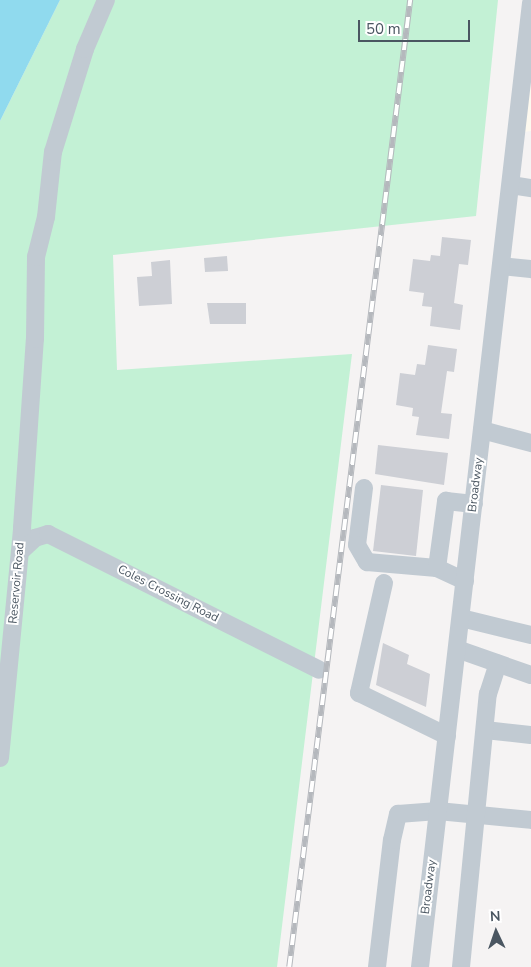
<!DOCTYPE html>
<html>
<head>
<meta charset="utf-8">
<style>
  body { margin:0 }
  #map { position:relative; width:531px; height:967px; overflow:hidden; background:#f5f3f3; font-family:"Nunito Sans",sans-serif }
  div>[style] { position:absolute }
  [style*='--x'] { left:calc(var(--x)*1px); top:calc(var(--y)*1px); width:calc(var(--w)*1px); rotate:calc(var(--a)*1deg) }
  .commercial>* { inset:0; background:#fdf9ef }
  .green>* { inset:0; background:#c3f1d5 }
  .water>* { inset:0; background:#90daee }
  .building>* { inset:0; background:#cdcfd5 }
  .minor>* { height:18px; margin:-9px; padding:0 9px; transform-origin:9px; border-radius:9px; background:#c1cad2 }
  .rail>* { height:5.5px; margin-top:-2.75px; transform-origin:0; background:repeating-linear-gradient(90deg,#fff 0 11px,#b5b8bd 0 22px); box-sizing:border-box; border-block:1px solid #b5b8bd }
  span { translate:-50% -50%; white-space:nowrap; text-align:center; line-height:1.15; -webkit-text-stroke:4px #fff; paint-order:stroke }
  .street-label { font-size:12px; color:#4a5661 }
  .north { position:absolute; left:471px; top:907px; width:50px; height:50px; -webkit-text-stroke:4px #fff; paint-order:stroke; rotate:357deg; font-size:14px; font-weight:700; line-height:20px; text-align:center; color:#4a5661 }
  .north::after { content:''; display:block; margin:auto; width:18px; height:22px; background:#4a5661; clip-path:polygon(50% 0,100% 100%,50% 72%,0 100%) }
  .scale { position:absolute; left:358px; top:20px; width:112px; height:22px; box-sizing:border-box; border:2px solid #4a5661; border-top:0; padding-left:6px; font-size:15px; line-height:18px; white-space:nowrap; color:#4a5661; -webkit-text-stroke:4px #fff; paint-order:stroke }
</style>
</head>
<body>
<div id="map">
  <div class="commercial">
    <div style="clip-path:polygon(531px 3px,531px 131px,517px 133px)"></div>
  </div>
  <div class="green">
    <div style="clip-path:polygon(60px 0,498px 0,476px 216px,113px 255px,117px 370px,352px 354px,277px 967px,0 967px,0 121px)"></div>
  </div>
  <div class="water">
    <div style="clip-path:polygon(0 0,60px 0,0 121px)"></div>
  </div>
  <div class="building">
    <div style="clip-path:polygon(442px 237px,471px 240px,468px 265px,459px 264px,454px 303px,463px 305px,460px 330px,430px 326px,432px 307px,422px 306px,424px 293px,409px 291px,413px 259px,430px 261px,431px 255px,440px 256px)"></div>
    <div style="clip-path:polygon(227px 256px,228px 271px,205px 272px,204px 258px)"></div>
    <div style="clip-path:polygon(170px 260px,172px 304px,139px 306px,137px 277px,152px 276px,151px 262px)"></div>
    <div style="clip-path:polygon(207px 303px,246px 303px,246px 324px,210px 324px)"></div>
    <div style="clip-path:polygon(428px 345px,457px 349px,454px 372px,447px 371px,441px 413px,452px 414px,449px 439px,416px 435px,419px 417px,412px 416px,413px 408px,396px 405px,400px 373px,415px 375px,417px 364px,425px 365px)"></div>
    <div style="clip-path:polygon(378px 445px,448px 453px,444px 485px,375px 474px)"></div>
    <div style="clip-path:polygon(381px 485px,423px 490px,416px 556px,373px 551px)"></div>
    <div style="clip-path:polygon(383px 643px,409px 655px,407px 664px,430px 674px,426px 707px,376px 685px)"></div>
  </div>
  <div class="minor">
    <div style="--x:511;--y:185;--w:20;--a:9"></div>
    <div style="--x:501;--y:266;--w:30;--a:6"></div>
    <div style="--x:482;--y:430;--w:51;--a:14.9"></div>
    <div style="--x:364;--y:488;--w:57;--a:97"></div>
    <div style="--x:357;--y:545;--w:20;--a:60"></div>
    <div style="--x:367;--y:562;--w:70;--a:4.9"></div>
    <div style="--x:437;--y:568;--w:31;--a:25"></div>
    <div style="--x:20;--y:552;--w:21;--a:-43"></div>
    <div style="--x:35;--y:538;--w:14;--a:-17"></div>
    <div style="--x:48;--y:534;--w:303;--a:26.6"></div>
    <div style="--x:437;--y:568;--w:68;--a:-82.3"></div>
    <div style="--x:446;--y:501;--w:28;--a:6"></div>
    <div style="--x:384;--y:583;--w:113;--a:102.8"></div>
    <div style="--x:359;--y:693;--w:98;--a:26"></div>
    <div style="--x:461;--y:618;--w:72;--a:13.7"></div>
    <div style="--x:457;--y:649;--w:78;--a:19.4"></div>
    <div style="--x:485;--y:730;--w:46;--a:6.2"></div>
    <div style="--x:0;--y:758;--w:231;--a:-84.5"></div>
    <div style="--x:22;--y:528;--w:189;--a:-86.1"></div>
    <div style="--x:35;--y:339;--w:82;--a:-89.3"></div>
    <div style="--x:36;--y:257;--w:41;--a:-76"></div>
    <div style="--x:46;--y:217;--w:65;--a:-83.9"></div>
    <div style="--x:53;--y:152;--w:108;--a:-72.7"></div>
    <div style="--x:85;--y:49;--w:53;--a:-66.8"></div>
    <div style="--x:377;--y:967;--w:128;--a:-83.3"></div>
    <div style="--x:392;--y:840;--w:27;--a:-77"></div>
    <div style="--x:398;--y:814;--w:40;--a:-4.3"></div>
    <div style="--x:438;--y:811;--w:93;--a:5.5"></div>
    <div style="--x:420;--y:967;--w:970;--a:-83.43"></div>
    <div style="--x:461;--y:967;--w:274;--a:-84.4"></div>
    <div style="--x:488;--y:694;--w:32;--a:-72"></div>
  </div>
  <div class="rail">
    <div style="--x:289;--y:967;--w:975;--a:-82.87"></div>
  </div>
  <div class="street-label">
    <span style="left:476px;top:485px;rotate:-83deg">Broadway</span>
    <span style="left:17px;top:583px;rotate:-85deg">Reservoir Road</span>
    <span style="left:168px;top:594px;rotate:27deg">Coles Crossing Road</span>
    <span style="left:429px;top:887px;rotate:-83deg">Broadway</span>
  </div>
  <div class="north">N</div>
  <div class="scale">50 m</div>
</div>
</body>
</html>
